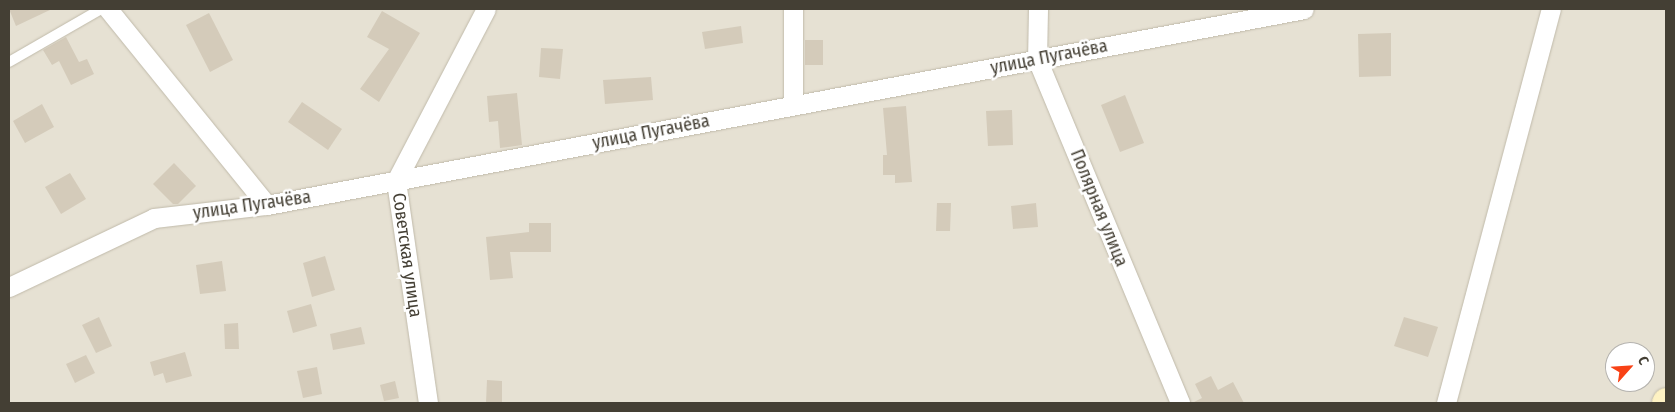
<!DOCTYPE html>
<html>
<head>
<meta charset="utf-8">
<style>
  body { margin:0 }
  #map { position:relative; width:1675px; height:412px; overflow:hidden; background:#f2efe5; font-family:"Fira Sans Condensed",sans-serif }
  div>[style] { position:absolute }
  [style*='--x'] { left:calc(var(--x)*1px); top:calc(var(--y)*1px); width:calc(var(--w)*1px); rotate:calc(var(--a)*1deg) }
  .residential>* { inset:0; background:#e6e1d3 }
  .building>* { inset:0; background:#d4cbba }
  .roads { filter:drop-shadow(0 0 1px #c0baaa) drop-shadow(0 0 1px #c0baaa) }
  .lane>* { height:10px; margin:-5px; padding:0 5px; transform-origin:5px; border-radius:5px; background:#fff }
  .street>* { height:19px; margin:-9.5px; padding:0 9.5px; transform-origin:9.5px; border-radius:9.5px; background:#fff }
  .secondary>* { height:26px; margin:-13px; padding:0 13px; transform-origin:13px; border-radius:13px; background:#fef2c3 }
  span { translate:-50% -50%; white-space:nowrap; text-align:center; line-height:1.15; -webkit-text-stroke:5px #fff; paint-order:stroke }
  .street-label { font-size:18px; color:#443f34 }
  .frame { position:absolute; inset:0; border:10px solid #443f34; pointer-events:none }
  .north { position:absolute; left:1605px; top:342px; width:50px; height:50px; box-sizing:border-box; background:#fff; border:1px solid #b4b2ae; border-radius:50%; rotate:64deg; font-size:14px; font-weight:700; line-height:20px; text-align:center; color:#443f34 }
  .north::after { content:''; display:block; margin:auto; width:18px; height:22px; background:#f84216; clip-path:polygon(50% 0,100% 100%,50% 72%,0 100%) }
</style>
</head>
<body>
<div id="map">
  <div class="residential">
    <div style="clip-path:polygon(evenodd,9px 9px,1666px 9px,1666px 403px,9px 403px,9px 9px,1615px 352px,1645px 352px,1645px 382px,1615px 382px,1615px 352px)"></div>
  </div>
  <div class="building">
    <div style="clip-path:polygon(9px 9px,52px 9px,16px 26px)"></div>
    <div style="clip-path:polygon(382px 11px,420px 33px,379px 102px,360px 89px,389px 49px,367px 37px)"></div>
    <div style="clip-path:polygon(209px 13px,233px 60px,210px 72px,186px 25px)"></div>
    <div style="clip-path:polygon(741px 26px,743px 43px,705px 49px,702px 32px)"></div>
    <div style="clip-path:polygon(1391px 33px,1391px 76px,1359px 77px,1358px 34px)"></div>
    <div style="clip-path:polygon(66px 37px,79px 62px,87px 59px,94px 74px,71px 85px,59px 61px,52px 65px,43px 50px)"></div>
    <div style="clip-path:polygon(805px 40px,823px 40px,823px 65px,805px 65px)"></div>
    <div style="clip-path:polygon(541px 48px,563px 49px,560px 79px,539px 77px)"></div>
    <div style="clip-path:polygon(651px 77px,653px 100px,605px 104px,603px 80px)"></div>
    <div style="clip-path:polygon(517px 93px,522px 145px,500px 148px,498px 121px,489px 122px,487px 96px)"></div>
    <div style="clip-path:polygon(1125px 95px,1144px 143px,1120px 152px,1101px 105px)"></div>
    <div style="clip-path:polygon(302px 102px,342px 129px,328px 150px,288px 122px)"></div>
    <div style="clip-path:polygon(42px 104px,54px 127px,25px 143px,13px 121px)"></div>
    <div style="clip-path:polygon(906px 106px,912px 182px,895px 183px,895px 175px,883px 175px,883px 155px,887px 155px,883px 108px)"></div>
    <div style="clip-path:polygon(1012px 110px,1013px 145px,988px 146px,986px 111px)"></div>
    <div style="clip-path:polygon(174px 163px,196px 186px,178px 204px,173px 204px,153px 184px)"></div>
    <div style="clip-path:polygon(70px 173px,86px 199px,61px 214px,45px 187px)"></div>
    <div style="clip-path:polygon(937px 203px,951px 203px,950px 231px,936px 231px)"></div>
    <div style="clip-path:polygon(1036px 203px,1038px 227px,1013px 229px,1011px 206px)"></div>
    <div style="clip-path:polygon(529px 223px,551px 223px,551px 252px,510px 252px,513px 278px,490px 280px,486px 237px,529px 232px)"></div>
    <div style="clip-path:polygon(325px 256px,335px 290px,312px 297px,303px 263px)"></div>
    <div style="clip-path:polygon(222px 261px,226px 291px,200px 294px,196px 265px)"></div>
    <div style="clip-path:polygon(311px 304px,317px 326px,293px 333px,287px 311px)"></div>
    <div style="clip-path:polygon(99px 317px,112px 346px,96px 353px,82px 325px)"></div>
    <div style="clip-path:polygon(1404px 317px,1438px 327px,1428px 357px,1394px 346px)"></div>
    <div style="clip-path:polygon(238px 323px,239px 349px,225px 349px,224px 324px)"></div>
    <div style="clip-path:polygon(361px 327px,365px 344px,333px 350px,330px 334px)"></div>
    <div style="clip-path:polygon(185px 352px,192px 376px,166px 383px,163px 373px,154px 376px,150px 362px)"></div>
    <div style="clip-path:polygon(86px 355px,95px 373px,75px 383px,66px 364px)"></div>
    <div style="clip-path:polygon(317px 367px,322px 394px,303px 398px,297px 371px)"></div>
    <div style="clip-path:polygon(1211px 376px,1218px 390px,1233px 382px,1244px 403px,1192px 403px,1202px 398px,1195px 384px)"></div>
    <div style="clip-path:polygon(487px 380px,502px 381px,502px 403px,486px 403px)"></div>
    <div style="clip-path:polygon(395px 381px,399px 398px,384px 401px,380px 385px)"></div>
  </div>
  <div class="roads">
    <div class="lane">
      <div style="--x:9;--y:62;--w:106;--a:-29.9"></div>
    </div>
    <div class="street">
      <div style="--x:108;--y:9;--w:252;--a:51"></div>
      <div style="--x:793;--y:9;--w:96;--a:90"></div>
      <div style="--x:1038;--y:9;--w:50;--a:91.1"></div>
      <div style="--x:1037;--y:59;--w:373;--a:67.4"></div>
      <div style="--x:9;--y:287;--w:161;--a:-25.4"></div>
      <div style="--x:154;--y:218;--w:114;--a:-6.6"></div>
      <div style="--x:267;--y:205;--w:1055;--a:-10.7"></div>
      <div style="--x:428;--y:403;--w:224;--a:-98.2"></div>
      <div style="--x:396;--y:181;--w:194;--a:-62.4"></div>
      <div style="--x:1446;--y:403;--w:408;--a:-75.1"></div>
    </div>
    <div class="secondary">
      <div style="--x:1665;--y:403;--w:2;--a:-63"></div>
    </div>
  </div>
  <div class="street-label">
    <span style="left:1049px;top:57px;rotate:-11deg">улица Пугачёва</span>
    <span style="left:651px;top:132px;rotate:-11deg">улица Пугачёва</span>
    <span style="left:252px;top:205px;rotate:-8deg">улица Пугачёва</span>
    <span style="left:1099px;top:208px;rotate:68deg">Полярная улица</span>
    <span style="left:407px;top:255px;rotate:82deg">Советская улица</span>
  </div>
  <div class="frame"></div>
  <div class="north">С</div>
</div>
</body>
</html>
